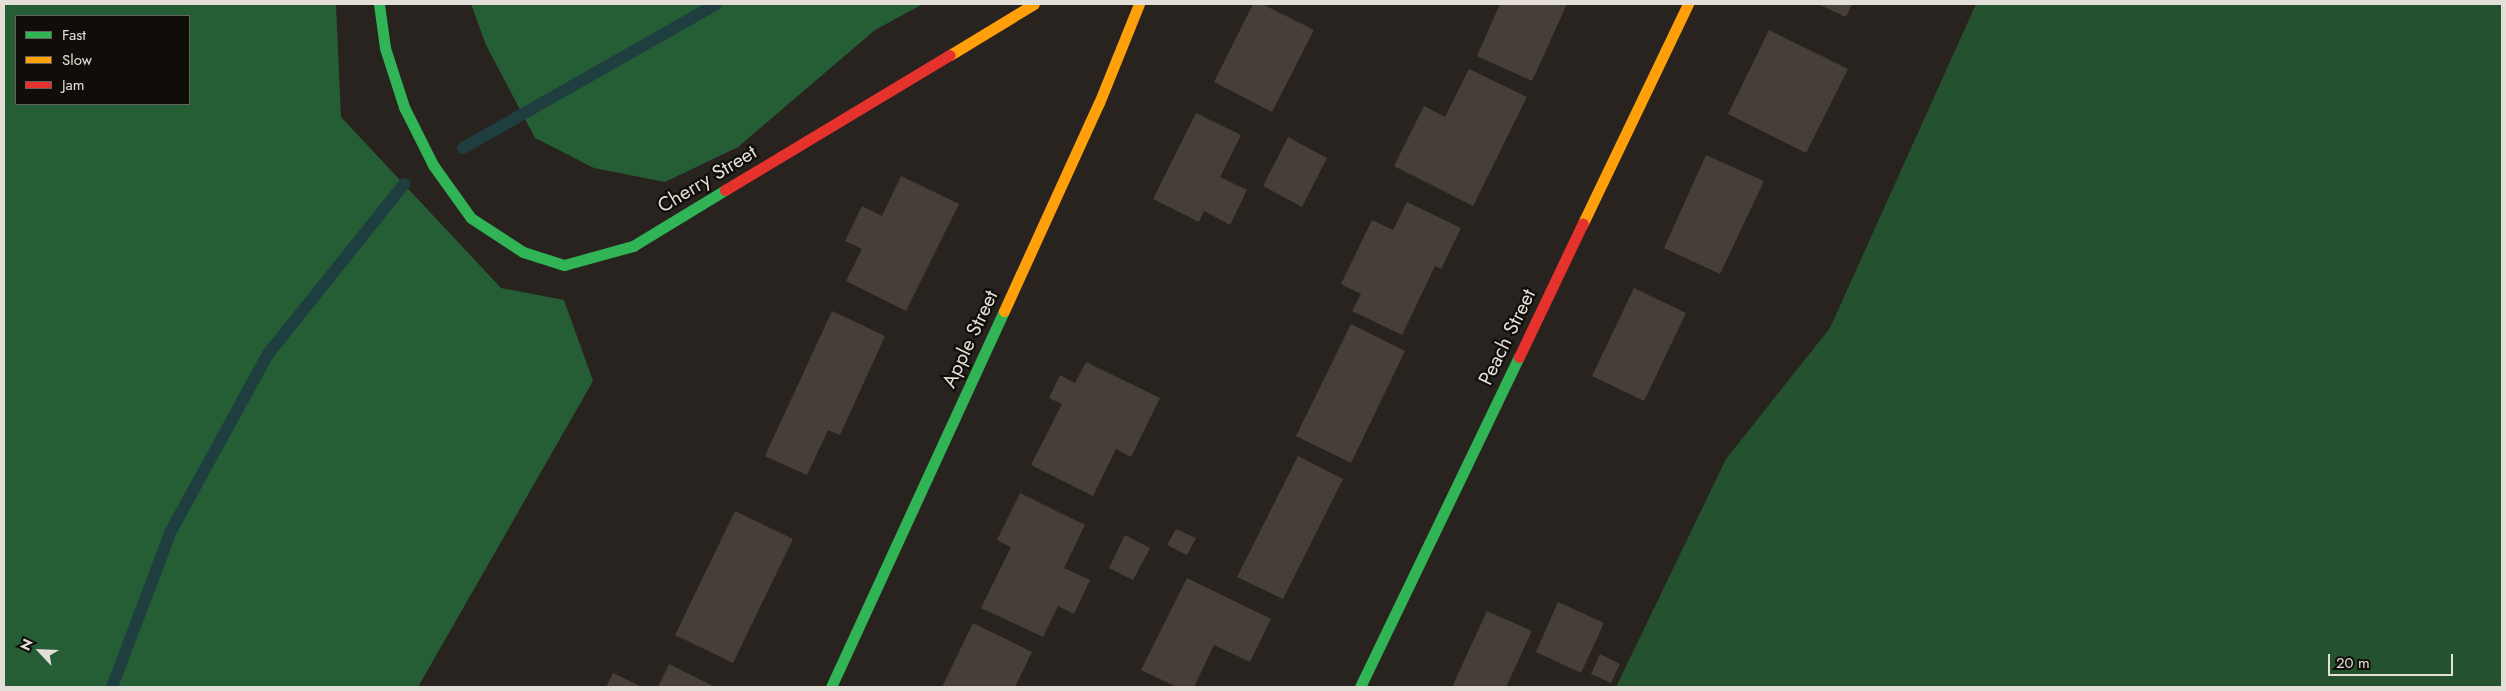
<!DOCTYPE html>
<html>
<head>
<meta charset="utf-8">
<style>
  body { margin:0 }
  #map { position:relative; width:2506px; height:691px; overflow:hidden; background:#28231e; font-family:Jost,sans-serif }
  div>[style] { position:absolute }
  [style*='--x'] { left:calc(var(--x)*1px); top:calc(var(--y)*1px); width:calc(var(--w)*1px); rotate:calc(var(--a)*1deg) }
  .green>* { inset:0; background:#24522e }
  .forest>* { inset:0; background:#255d34 }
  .stream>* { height:12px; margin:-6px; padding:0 6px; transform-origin:6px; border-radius:6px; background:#1f3e40 }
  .building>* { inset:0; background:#463f37 }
  .fast>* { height:11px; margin:-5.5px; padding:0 5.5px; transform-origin:5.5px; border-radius:5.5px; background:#30b455 }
  .slow>* { height:11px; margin:-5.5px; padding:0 5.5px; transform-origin:5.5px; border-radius:5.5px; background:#ff9f0a }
  .jam>* { height:11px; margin:-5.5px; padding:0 5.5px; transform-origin:5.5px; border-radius:5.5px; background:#e5322d }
  span { translate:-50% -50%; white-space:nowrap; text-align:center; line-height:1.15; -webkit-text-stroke:4.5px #110e0a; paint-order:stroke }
  .street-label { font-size:20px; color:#e3ded7 }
  .frame { position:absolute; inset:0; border:5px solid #e3ded7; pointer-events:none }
  .legend { position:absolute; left:15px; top:15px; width:175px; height:90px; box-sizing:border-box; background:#110e0a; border:1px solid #65615c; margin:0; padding:6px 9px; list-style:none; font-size:15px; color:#e3ded7 }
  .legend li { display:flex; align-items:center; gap:10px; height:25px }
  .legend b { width:25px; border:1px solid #65615c }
  .north { position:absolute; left:15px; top:626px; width:50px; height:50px; -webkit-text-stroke:4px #110e0a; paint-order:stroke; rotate:295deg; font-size:14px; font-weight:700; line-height:20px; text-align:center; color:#e3ded7 }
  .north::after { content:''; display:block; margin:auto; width:18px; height:22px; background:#e3ded7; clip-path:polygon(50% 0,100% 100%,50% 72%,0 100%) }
  .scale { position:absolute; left:2328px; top:654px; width:125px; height:22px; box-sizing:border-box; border:2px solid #e3ded7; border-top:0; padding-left:6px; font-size:15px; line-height:18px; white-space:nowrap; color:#e3ded7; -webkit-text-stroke:4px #110e0a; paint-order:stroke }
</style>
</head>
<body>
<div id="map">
  <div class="green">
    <div style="clip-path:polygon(1976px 4px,2502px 4px,2502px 687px,1616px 687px,1726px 459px,1830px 328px)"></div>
  </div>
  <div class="forest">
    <div style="clip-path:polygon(evenodd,4px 4px,336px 4px,341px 117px,501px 288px,564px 300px,593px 381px,418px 687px,4px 687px,4px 4px,16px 16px,189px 16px,189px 104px,16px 104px,16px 16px)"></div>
    <div style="clip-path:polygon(471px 4px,923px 4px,875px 30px,738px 147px,665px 182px,594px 168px,535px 138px,486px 45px)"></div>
  </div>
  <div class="stream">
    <div style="--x:463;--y:148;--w:292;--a:-29.6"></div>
    <div style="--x:112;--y:687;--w:167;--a:-69.3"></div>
    <div style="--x:171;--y:531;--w:202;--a:-61.3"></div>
    <div style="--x:268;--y:354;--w:218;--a:-51.3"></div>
  </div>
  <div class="building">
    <div style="clip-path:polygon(1253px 4px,1262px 4px,1314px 30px,1272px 112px,1214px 82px)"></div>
    <div style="clip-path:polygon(1500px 4px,1567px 4px,1532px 81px,1477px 56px)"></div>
    <div style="clip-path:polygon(1818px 4px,1852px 4px,1846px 17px)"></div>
    <div style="clip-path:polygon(1769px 30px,1848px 69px,1806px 153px,1728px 114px)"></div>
    <div style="clip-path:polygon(1469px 69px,1527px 97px,1473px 206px,1394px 166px,1424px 106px,1445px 117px)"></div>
    <div style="clip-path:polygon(1196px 113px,1241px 135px,1220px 177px,1247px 190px,1230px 225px,1204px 211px,1199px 222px,1153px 199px)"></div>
    <div style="clip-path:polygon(1288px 137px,1327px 158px,1302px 207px,1263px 186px)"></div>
    <div style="clip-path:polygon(1706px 155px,1764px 181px,1720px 274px,1664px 248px)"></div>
    <div style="clip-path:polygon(901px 176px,959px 204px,906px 311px,846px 281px,862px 249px,845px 241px,862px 206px,882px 216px)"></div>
    <div style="clip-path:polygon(1407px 202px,1461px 228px,1441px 269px,1435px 266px,1402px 335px,1352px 311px,1361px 294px,1341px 284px,1372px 220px,1393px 230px)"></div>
    <div style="clip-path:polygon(1634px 288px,1686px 313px,1644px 401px,1592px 376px)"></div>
    <div style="clip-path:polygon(832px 311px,885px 336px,840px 435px,828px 430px,807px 475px,765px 456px)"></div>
    <div style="clip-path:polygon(1351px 324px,1405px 351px,1351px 463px,1296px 436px)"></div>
    <div style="clip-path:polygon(1086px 362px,1160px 398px,1131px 457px,1116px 449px,1093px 496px,1031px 465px,1062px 404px,1049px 398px,1060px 375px,1075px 383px)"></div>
    <div style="clip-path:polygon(1298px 456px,1343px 479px,1283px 599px,1237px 577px)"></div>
    <div style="clip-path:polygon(1020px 493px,1085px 525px,1064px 568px,1090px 580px,1074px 614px,1058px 606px,1043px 637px,981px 608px,1011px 547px,997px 540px)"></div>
    <div style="clip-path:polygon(735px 511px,793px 539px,733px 663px,675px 635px)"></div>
    <div style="clip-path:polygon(1176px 529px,1196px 538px,1187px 555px,1167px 545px)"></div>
    <div style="clip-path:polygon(1125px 535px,1150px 548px,1133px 580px,1109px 568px)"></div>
    <div style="clip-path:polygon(1187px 578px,1271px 619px,1250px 662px,1214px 645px,1194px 687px,1177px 687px,1141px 670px)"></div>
    <div style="clip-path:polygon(1558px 602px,1604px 623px,1581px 673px,1536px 652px)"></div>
    <div style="clip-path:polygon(1487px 611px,1532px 631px,1506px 687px,1452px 687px)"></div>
    <div style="clip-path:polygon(973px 623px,1032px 652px,1015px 687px,942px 687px)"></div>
    <div style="clip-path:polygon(1600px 654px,1620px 664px,1611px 683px,1591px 674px)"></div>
    <div style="clip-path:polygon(669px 664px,715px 687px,658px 687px)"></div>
    <div style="clip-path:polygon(613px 673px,642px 687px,606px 687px)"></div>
  </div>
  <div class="fast">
    <div style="--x:379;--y:4;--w:44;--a:82.2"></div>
    <div style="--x:385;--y:48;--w:62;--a:72.1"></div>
    <div style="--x:404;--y:107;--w:65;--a:63.4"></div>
    <div style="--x:433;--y:165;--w:65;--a:54.4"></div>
    <div style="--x:471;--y:218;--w:62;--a:33.2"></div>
    <div style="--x:523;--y:252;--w:43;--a:17.6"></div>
    <div style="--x:564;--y:265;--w:72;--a:-15.4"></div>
    <div style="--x:633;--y:246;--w:108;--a:-31.3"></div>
    <div style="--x:831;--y:687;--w:414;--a:-65.3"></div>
    <div style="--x:1360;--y:687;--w:366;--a:-64.3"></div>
  </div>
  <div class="slow">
    <div style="--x:950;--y:55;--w:98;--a:-31.3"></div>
    <div style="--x:1583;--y:223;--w:243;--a:-64.4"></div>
    <div style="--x:1004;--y:311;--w:229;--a:-65.5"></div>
    <div style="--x:1099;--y:103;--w:107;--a:-68"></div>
  </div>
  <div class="jam">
    <div style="--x:725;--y:190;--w:262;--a:-31"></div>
    <div style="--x:1519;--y:357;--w:148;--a:-64.5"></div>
  </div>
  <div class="street-label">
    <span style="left:707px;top:179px;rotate:-31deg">Cherry Street</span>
    <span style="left:1507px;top:337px;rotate:-64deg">Peach Street</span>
    <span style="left:970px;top:339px;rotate:-65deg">Apple Street</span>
  </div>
  <div class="frame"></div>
  <ul class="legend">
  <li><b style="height:6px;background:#30b455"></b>Fast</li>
  <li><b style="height:6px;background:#ff9f0a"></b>Slow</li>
  <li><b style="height:6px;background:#e5322d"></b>Jam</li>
  </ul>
  <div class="north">N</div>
  <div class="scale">20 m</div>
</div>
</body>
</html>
